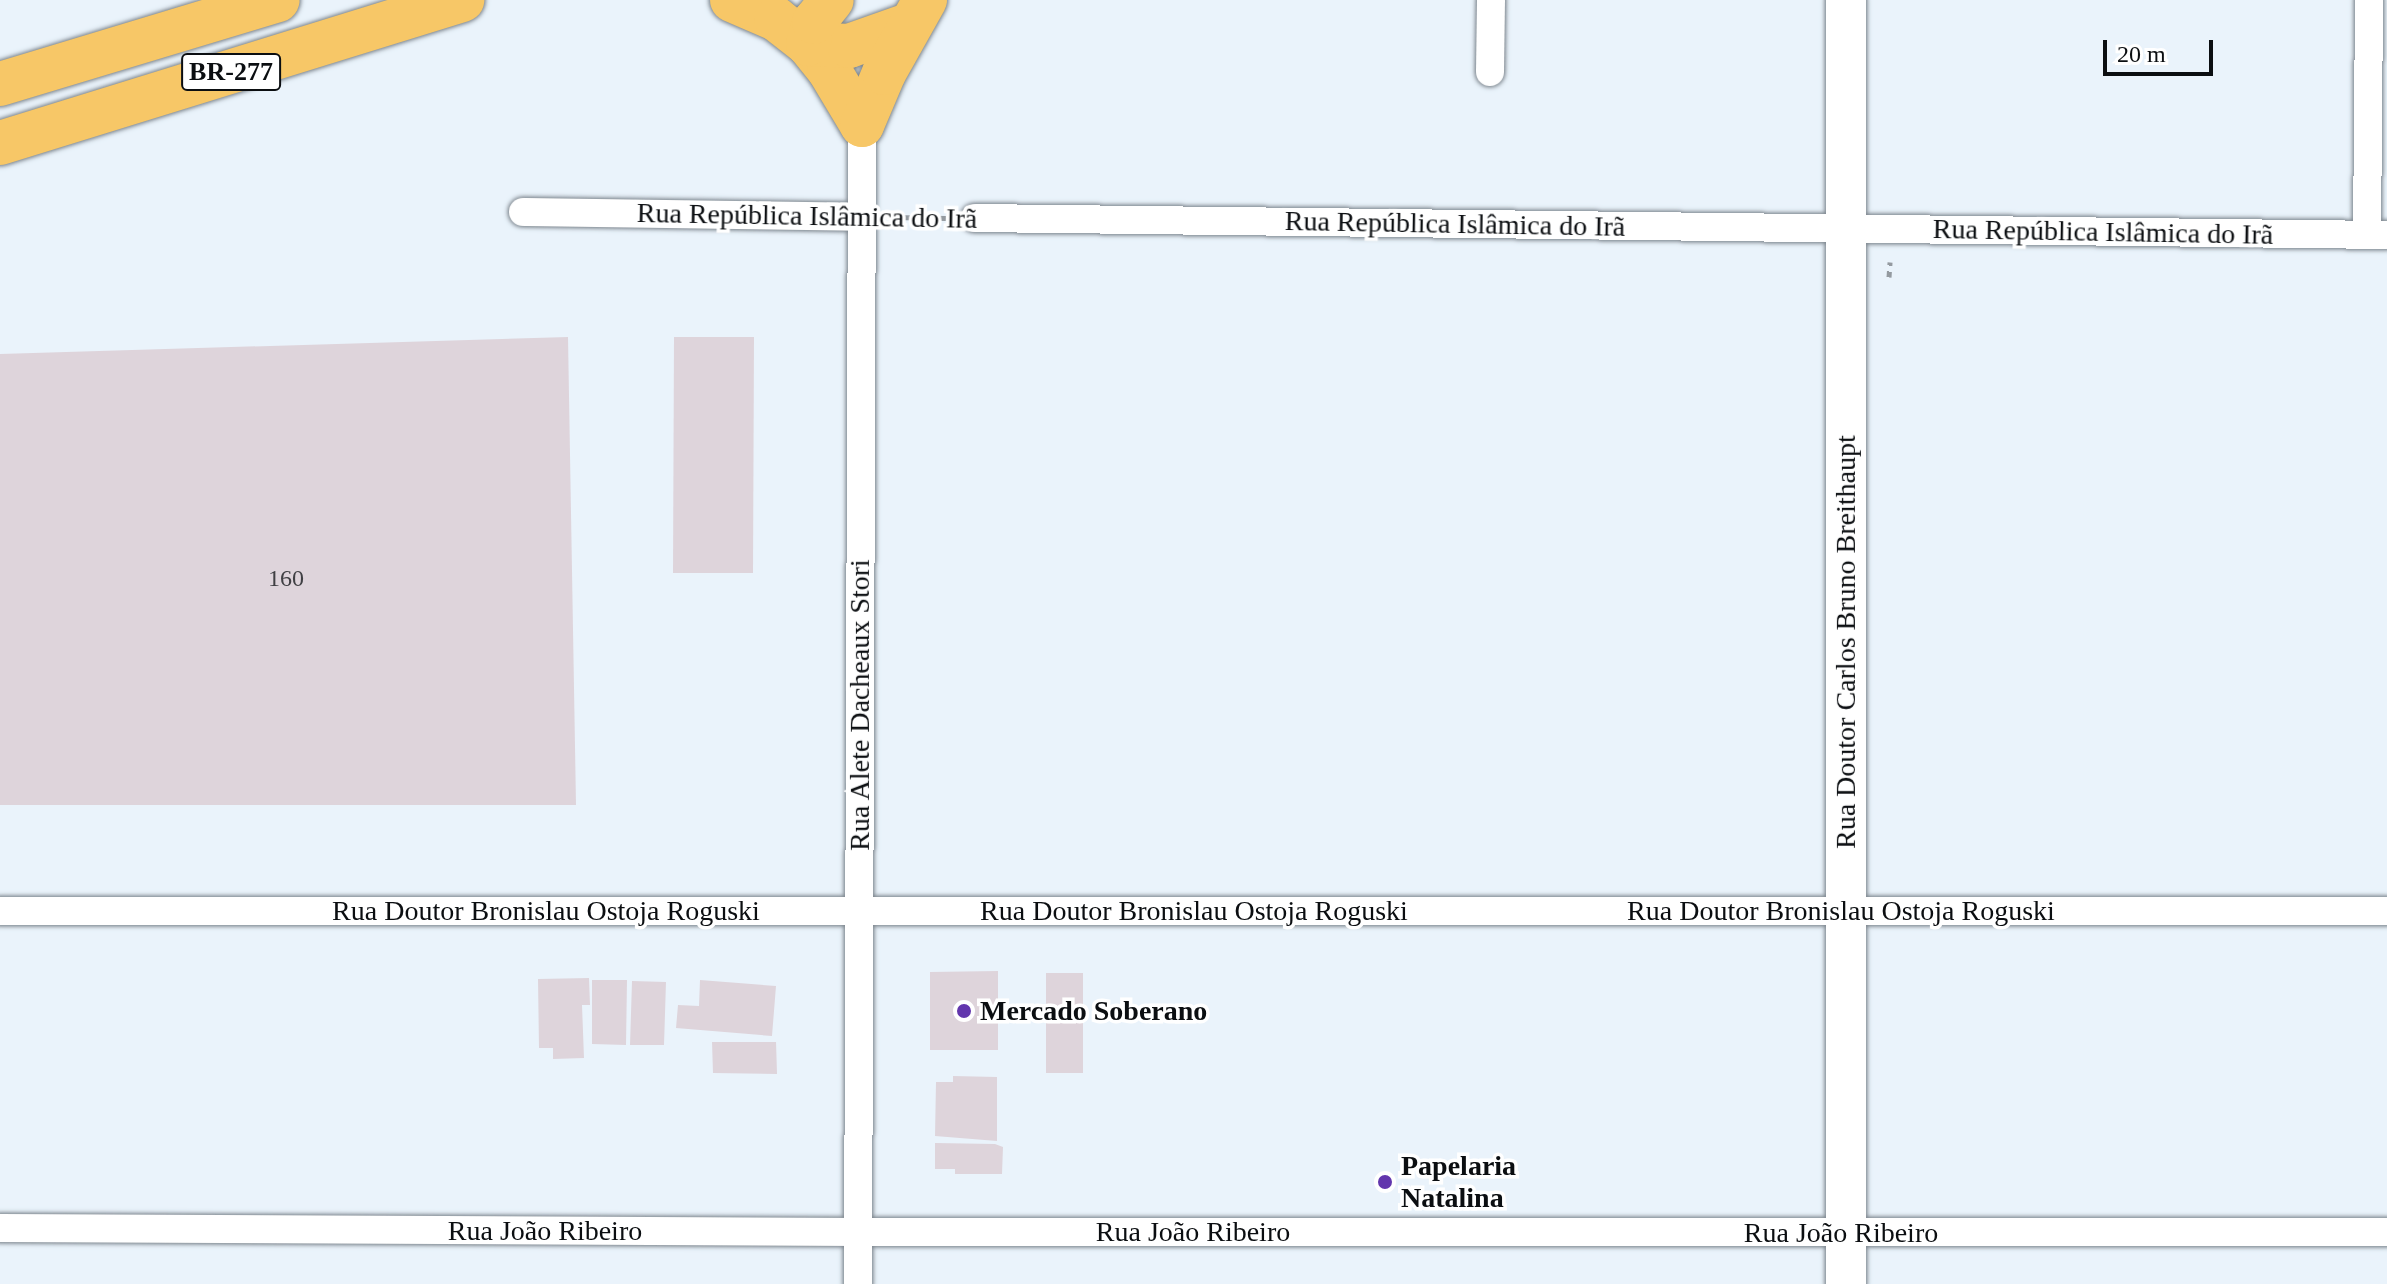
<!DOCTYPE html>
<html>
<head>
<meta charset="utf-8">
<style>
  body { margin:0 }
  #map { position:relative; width:2387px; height:1284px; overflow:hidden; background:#eaf3fb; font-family:Georgia,serif }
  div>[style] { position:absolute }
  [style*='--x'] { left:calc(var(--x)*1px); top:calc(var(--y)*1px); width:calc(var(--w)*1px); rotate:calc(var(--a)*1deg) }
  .building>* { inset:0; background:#ded4db }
  .path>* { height:5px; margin-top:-2.5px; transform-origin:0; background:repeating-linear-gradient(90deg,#949aa0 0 6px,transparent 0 12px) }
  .roads { filter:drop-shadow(0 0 2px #7e878f) drop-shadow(0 0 2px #7e878f) }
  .street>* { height:28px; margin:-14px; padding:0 14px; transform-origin:14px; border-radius:14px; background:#fff }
  .secondary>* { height:40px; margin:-20px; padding:0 20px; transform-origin:20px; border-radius:20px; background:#fff }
  .highway>* { height:44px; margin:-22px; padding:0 22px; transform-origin:22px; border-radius:22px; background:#f7c767 }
  .dots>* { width:22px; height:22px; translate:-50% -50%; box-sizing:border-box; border:4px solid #fff; border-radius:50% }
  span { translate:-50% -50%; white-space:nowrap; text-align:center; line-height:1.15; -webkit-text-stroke:7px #fff; paint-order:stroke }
  .number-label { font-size:24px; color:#404044 }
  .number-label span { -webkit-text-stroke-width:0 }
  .shield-label span { padding:2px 6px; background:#fff; border:2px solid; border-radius:6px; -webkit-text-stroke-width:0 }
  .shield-label { font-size:26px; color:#0b0e11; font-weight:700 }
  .street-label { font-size:28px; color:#0b0e11 }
  .poi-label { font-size:28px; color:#0b0e11; font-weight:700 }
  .left { translate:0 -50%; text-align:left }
  .scale { position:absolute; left:2103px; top:40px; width:110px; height:36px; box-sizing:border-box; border:4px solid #0b0e11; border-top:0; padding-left:10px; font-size:24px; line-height:28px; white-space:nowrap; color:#0b0e11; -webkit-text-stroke:6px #fff; paint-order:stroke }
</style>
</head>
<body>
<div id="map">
  <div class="building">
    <div style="clip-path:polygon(568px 337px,576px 805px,0 805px,0 354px)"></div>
    <div style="clip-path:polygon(674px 337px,754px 337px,753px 573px,673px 573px)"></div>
    <div style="clip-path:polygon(998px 971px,998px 1050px,930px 1050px,930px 972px)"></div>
    <div style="clip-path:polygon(1046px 973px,1083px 973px,1083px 1073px,1046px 1073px)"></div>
    <div style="clip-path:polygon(589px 978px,590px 1005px,582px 1005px,584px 1058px,553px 1059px,553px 1048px,539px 1048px,538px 979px)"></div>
    <div style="clip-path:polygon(592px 980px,627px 980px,626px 1045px,592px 1044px)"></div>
    <div style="clip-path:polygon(700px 980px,776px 986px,772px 1036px,676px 1028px,678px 1005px,699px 1006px)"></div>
    <div style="clip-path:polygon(632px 981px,666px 982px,664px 1045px,630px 1045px)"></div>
    <div style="clip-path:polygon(712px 1042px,776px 1042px,777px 1074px,713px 1073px)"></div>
    <div style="clip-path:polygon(953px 1076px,997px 1077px,997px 1141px,935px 1136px,936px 1082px,953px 1082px)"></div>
    <div style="clip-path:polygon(935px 1143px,995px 1144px,1003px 1147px,1002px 1174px,955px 1174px,955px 1169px,935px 1169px)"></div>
  </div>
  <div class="path">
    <div style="--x:892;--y:217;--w:54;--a:1.1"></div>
    <div style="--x:1889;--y:277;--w:15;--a:-86"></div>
  </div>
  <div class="roads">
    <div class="street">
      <div style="--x:1490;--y:72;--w:72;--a:-89.2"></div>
      <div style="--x:523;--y:212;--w:339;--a:0.8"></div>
      <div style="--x:975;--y:218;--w:1412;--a:0.69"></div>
      <div style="--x:2367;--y:235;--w:235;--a:-89.5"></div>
      <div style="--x:0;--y:911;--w:2387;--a:0"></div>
      <div style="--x:0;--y:1228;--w:858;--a:0.27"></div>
      <div style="--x:858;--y:1232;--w:1529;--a:0"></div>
      <div style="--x:858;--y:1284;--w:1159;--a:-89.8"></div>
    </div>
    <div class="secondary">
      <div style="--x:1846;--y:0;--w:1284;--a:90"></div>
    </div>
    <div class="highway">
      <div style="--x:732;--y:0;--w:48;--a:23.4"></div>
      <div style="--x:776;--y:19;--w:41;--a:38"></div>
      <div style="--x:808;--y:44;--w:33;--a:51"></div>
      <div style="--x:829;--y:70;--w:64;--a:59"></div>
      <div style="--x:808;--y:44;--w:41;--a:2.8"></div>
      <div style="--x:849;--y:46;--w:63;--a:-19.6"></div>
      <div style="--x:808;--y:44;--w:23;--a:-75"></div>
      <div style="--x:814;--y:22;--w:28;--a:-51"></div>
      <div style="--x:0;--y:84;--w:290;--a:-16.8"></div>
      <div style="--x:862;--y:125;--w:56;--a:-67.1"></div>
      <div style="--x:884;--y:73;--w:84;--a:-60.7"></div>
      <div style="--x:0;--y:143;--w:484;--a:-17.2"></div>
    </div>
  </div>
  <div class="dots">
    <div style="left:964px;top:1011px;background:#6236ad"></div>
    <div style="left:1385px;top:1182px;background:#6236ad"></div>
  </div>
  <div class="number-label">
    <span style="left:286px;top:579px">160</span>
  </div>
  <div class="shield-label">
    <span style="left:231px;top:72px">BR-277</span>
  </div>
  <div class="street-label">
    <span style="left:807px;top:216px;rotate:1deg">Rua República Islâmica do Irã</span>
    <span style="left:1455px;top:224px;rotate:1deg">Rua República Islâmica do Irã</span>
    <span style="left:2103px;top:232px;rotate:1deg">Rua República Islâmica do Irã</span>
    <span style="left:1846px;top:642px;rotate:-90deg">Rua Doutor Carlos Bruno Breithaupt</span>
    <span style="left:860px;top:705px;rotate:-90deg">Rua Alete Dacheaux Stori</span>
    <span style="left:546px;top:911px">Rua Doutor Bronislau Ostoja Roguski</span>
    <span style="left:1194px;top:911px">Rua Doutor Bronislau Ostoja Roguski</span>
    <span style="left:1841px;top:911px">Rua Doutor Bronislau Ostoja Roguski</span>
    <span style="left:545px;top:1231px">Rua João Ribeiro</span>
    <span style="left:1193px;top:1232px">Rua João Ribeiro</span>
    <span style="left:1841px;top:1233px">Rua João Ribeiro</span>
  </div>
  <div class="poi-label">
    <span class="left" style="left:980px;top:1011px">Mercado Soberano</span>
    <span class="left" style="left:1401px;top:1182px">Papelaria<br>Natalina</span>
  </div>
  <div class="scale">20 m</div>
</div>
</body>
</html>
